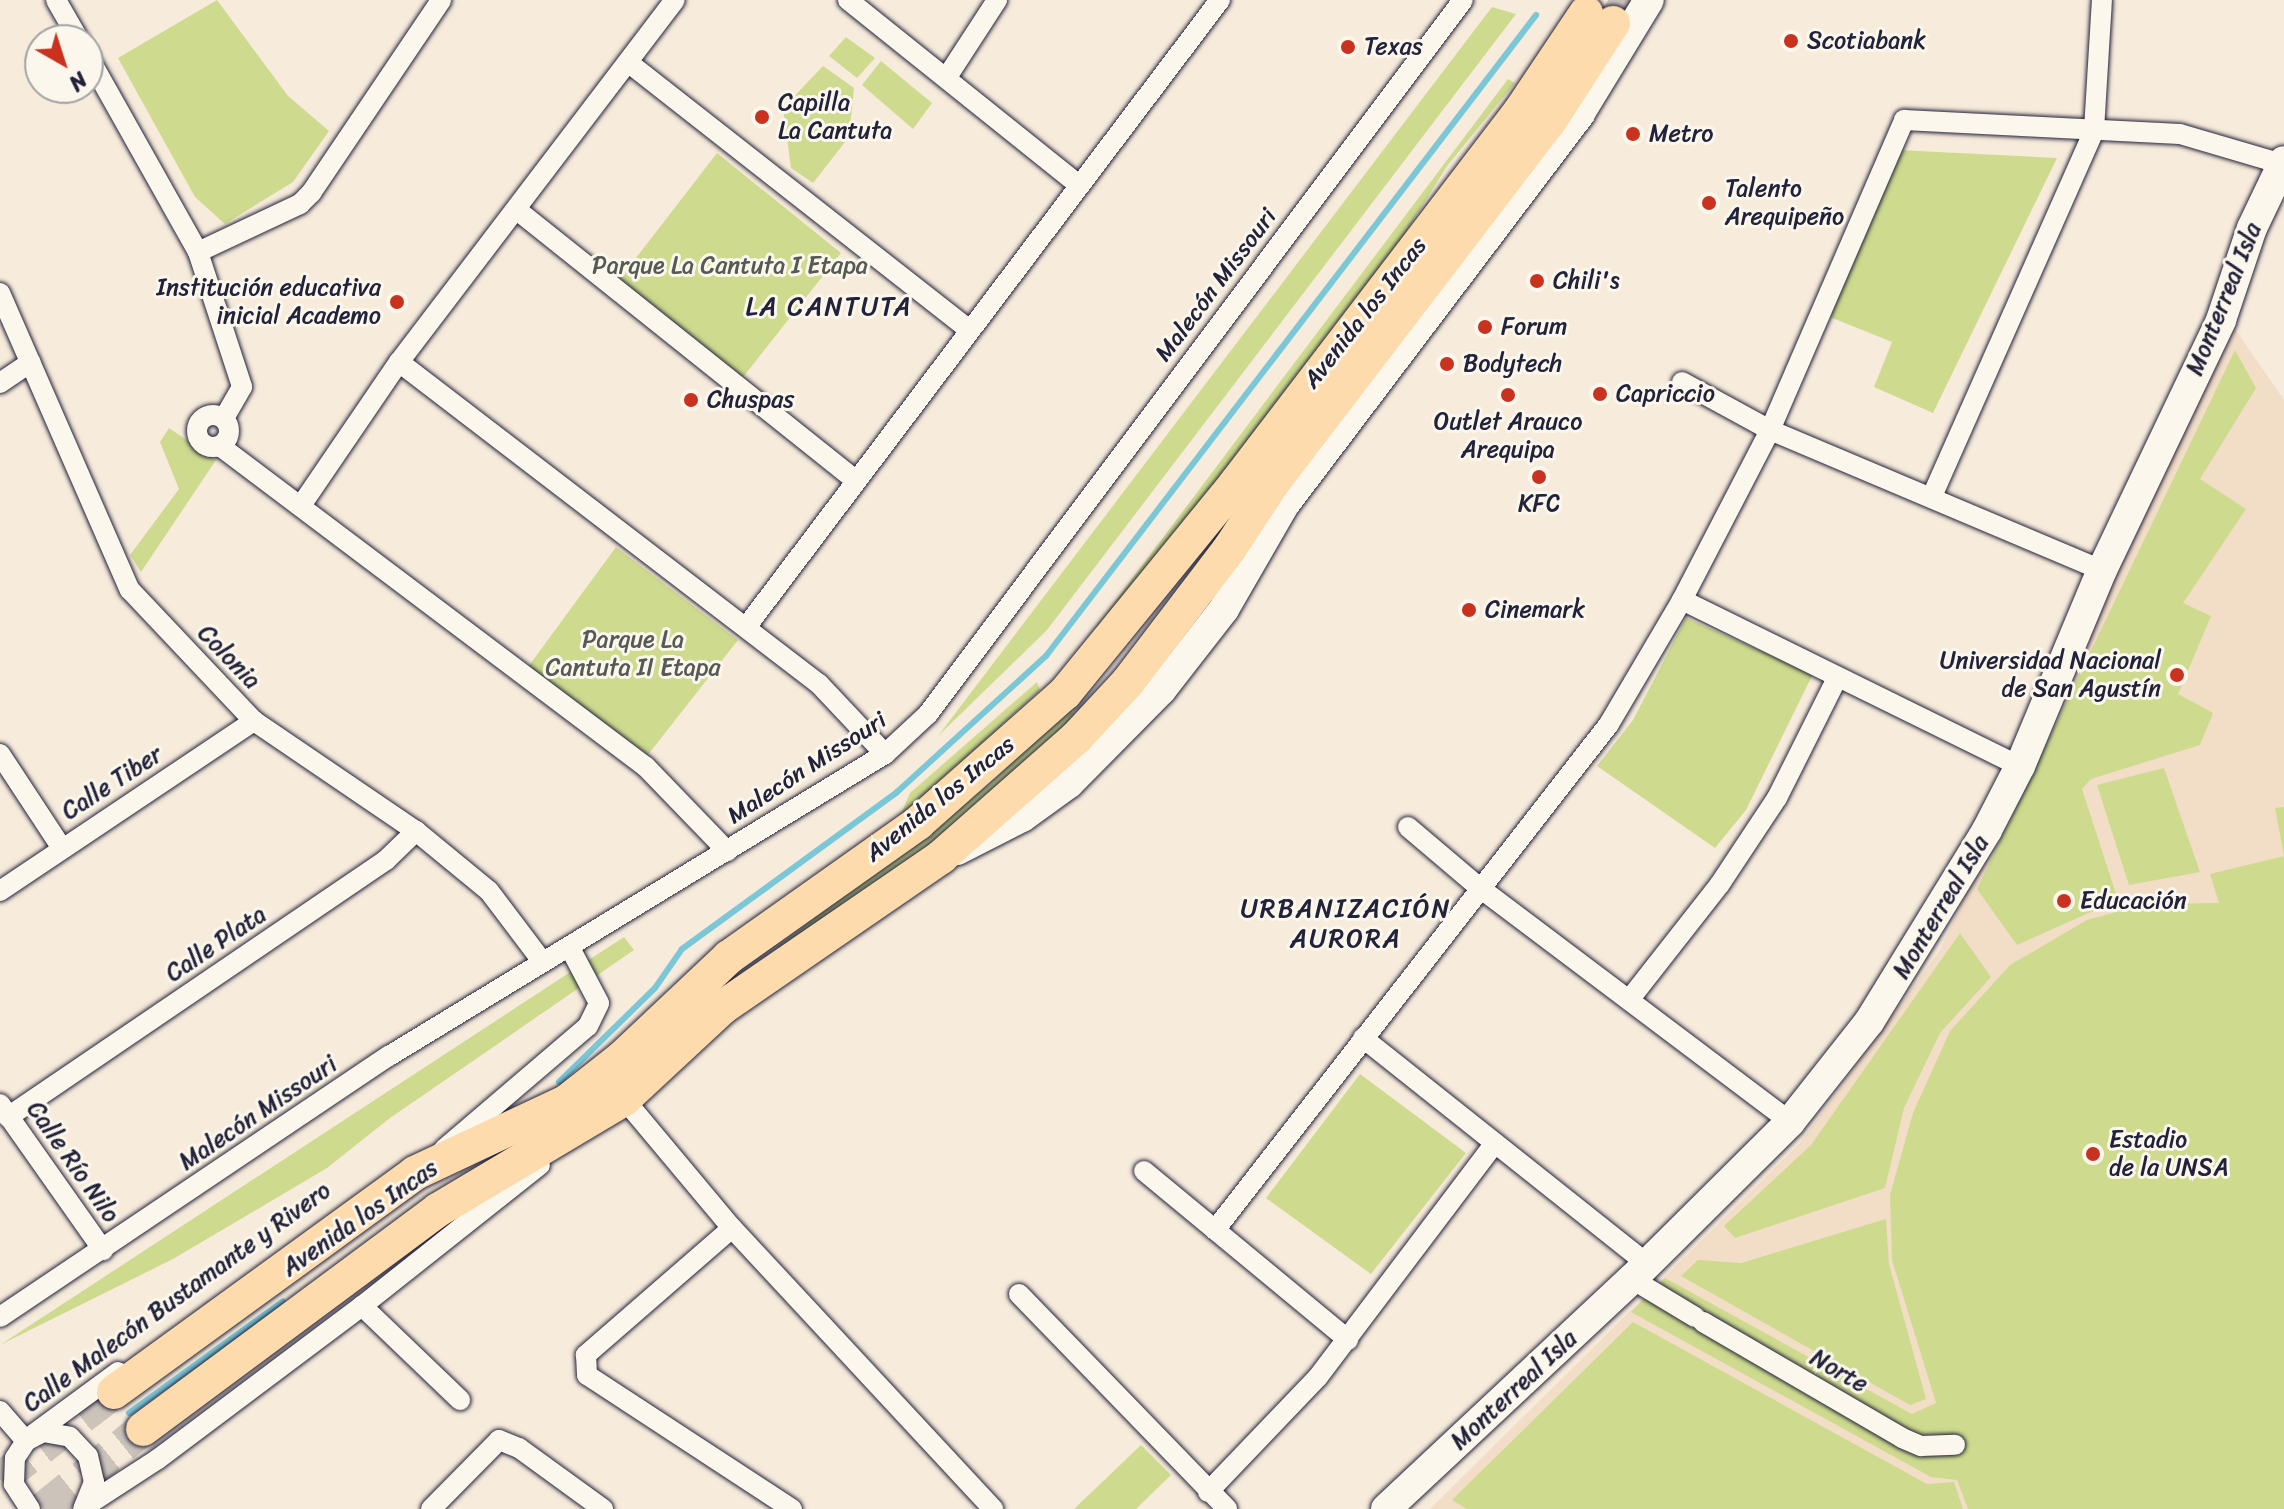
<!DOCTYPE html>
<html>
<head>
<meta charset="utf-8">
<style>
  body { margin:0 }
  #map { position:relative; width:2284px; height:1509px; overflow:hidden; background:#f7ebdb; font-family:Sriracha,sans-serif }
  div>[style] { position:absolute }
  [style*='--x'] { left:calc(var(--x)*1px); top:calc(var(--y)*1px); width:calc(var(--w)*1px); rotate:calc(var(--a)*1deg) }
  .built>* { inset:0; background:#f2ddc7 }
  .green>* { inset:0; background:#cedb8e }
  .stream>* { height:6px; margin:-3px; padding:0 3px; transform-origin:3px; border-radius:3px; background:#7ac7d8 }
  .primary-tunnel>* { height:34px; margin-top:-17px; transform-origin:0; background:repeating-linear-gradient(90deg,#ccc3bb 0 34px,transparent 0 51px) }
  .roads { filter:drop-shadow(0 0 2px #22223b) drop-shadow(0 0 2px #22223b) }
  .street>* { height:20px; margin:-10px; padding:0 10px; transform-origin:10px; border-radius:10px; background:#fbf7ec }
  .street>.ring { margin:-10px; padding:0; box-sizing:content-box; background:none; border:20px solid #fbf7ec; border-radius:50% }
  .secondary>* { height:30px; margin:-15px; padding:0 15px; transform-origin:15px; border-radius:15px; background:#fbf7ec }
  .primary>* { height:34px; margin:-17px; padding:0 17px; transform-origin:17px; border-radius:17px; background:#fedbac }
  .dots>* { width:22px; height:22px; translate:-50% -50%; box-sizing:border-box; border:4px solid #fbf7ec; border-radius:50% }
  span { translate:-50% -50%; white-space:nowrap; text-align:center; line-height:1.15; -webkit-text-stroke:6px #fbf7ec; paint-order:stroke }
  .poi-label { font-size:24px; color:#22223b }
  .left { translate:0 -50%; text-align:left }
  .right { translate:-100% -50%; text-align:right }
  .park-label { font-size:24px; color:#565a54 }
  .street-label { font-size:24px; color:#22223b }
  .neighbourhood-label { font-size:26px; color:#22223b; letter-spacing:2px }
  .north { position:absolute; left:24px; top:24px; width:80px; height:80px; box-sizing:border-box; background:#fbf7ec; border:2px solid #a4a2a5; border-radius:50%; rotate:141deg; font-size:22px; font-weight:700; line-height:32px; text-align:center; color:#22223b }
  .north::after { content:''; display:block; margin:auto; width:28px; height:36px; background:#c8321e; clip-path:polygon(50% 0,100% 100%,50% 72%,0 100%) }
</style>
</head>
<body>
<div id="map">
  <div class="built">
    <div style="clip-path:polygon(2233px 326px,2284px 400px,2284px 1509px,1430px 1509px,1800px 1143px,1940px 950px)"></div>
  </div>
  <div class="green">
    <div style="clip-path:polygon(217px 0,288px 96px,329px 131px,293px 182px,225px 224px,195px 197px,118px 58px)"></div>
    <div style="clip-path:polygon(1492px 7px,1516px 14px,1047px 630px,938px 736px)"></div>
    <div style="clip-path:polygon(846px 37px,875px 58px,857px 78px,829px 56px)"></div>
    <div style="clip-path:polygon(881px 61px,932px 103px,913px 129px,862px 85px)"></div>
    <div style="clip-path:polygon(823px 66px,854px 88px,849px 137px,813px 183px,791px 168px,783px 108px)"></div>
    <div style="clip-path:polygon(1508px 79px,1515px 83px,1447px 166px,1396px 248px,1107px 636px,1095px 628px)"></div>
    <div style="clip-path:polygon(1898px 150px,2057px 158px,1933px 413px,1874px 387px,1892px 342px,1825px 315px)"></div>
    <div style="clip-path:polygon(717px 153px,841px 253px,740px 381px,619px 280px)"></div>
    <div style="clip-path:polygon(2235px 350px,2256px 388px,2200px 479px,2246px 509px,2183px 603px,2211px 616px,2178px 694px,2213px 713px,2200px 745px,2091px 779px,2082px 789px,2118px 900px,2017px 945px,1977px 889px)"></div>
    <div style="clip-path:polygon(169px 428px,216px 460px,141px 572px,130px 555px,179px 489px,160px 442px)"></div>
    <div style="clip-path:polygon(616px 547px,738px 640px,647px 756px,528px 667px)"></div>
    <div style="clip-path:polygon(1686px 618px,1813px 674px,1746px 810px,1715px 848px,1597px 766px,1633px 720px)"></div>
    <div style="clip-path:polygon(1037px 682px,1040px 690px,899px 819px,910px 793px)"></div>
    <div style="clip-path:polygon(1068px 708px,1076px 715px,1013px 779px,948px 833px,777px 953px,778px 946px,990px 784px)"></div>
    <div style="clip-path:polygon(2164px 768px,2200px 872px,2129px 885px,2097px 785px)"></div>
    <div style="clip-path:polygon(2284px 807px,2284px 1509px,1968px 1509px,1957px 1480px,1931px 1477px,1631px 1312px,1665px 1278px,1912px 1414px,1936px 1403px,1892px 1260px,1890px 1195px,1913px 1113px,1950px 1031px,2010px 965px,2087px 920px,2146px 904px,2219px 903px,2210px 874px,2284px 856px,2275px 808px)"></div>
    <div style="clip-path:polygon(1960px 933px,1991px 977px,1940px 1033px,1904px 1108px,1885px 1188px,1735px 1238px,1724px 1226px,1811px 1145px)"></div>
    <div style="clip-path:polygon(624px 937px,634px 950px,390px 1118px,327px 1168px,173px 1259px,0 1345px)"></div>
    <div style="clip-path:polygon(1360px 1074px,1466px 1153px,1371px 1274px,1266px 1198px)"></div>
    <div style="clip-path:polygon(1886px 1219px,1889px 1264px,1926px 1399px,1910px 1405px,1681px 1276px,1698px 1260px,1741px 1263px)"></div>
    <div style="clip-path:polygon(1633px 1322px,1927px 1484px,1954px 1482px,1963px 1509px,1467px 1509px,1452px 1500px)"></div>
    <div style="clip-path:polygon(1141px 1445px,1171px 1475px,1136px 1509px,1074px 1509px)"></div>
  </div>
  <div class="stream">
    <div style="--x:559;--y:1082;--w:134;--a:-44.4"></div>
    <div style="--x:655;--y:988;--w:47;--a:-55.3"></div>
    <div style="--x:682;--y:949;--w:266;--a:-36.1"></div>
    <div style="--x:897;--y:792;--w:202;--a:-42.4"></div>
    <div style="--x:1046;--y:656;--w:807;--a:-52.6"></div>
    <div style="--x:129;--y:1413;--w:190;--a:-36"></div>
  </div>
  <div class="primary-tunnel">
    <div style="--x:1613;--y:23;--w:28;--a:-55"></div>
    <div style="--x:0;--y:1479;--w:143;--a:-37.3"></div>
    <div style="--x:43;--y:1509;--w:128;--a:-38.7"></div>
  </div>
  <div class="roads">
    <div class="street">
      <div style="--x:56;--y:0;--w:46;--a:60.1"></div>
      <div style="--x:848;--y:0;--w:295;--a:38.7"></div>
      <div style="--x:88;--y:56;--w:225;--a:60.7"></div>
      <div style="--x:198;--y:252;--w:142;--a:71.9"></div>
      <div style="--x:242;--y:387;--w:36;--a:120"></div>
      <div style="--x:629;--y:63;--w:432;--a:38.1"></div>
      <div style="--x:947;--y:77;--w:92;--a:-57"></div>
      <div style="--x:517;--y:210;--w:433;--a:38.6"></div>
      <div style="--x:198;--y:252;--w:113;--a:-25.2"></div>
      <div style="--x:300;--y:204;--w:16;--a:-45"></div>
      <div style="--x:311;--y:193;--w:233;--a:-56"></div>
      <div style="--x:0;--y:293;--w:324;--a:66.4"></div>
      <div style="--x:130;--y:590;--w:180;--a:46.6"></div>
      <div style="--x:254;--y:721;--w:196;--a:34.2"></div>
      <div style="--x:416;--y:831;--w:94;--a:39.4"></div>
      <div style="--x:489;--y:891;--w:88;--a:52.9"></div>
      <div style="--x:399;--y:362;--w:529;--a:37.48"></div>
      <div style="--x:819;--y:684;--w:96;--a:46.7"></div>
      <div style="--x:1682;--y:382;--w:100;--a:28.6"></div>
      <div style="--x:1770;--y:430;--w:360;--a:22.9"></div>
      <div style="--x:0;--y:383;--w:37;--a:-34"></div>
      <div class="ring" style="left:197px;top:415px;width:12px;height:12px"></div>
      <div style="--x:220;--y:446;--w:533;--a:37"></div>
      <div style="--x:646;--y:767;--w:117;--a:46"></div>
      <div style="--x:1933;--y:494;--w:398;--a:-66.1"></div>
      <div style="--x:2094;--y:130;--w:130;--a:-86.5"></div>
      <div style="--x:302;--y:504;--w:172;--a:-55.7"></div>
      <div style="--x:399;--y:362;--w:455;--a:-52.7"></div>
      <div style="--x:1682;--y:600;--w:377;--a:26.2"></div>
      <div style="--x:747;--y:626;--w:785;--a:-52.93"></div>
      <div style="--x:0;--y:754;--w:111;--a:56.7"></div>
      <div style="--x:1408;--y:827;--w:94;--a:40.3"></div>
      <div style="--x:1480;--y:888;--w:388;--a:37"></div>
      <div style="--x:0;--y:891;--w:306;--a:-33.8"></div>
      <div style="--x:1629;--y:1000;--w:147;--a:-51.9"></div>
      <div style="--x:1720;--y:884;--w:103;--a:-56.5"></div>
      <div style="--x:1777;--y:798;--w:134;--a:-63.4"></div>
      <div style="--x:1363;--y:1038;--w:363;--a:38.5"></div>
      <div style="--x:618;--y:1103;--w:7;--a:-34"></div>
      <div style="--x:624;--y:1099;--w:168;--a:50.1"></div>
      <div style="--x:732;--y:1228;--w:384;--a:47.1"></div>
      <div style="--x:0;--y:1104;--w:179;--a:54.8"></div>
      <div style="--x:8;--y:1117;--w:457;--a:-34.2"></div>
      <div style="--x:386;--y:860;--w:42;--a:-44"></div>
      <div style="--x:444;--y:1149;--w:189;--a:-40.5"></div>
      <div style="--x:588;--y:1026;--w:25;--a:-64"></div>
      <div style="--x:599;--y:1003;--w:64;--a:-117.8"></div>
      <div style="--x:1144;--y:1171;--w:265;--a:39.6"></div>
      <div style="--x:732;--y:1228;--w:194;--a:139"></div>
      <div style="--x:586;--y:1355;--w:20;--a:87"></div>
      <div style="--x:587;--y:1375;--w:245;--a:33.2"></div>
      <div style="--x:1215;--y:1230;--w:641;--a:-52.09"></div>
      <div style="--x:1609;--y:724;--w:144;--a:-59.5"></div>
      <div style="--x:1682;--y:600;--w:191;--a:-62.6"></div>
      <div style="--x:1770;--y:430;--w:338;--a:-66.6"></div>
      <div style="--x:1904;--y:120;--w:276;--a:2.9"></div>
      <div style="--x:2180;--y:134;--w:106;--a:16.4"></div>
      <div style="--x:1632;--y:1279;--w:74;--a:31.1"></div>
      <div style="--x:1019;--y:1294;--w:299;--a:45.9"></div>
      <div style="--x:362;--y:1306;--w:136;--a:43.8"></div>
      <div style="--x:0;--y:1317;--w:468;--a:-33.9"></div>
      <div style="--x:389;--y:1056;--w:581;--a:-31.34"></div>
      <div style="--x:885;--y:754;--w:59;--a:-42.9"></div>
      <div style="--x:928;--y:714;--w:892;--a:-53.16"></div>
      <div style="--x:1703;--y:1322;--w:230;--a:30.2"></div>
      <div style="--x:1902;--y:1438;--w:21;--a:23"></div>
      <div style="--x:1921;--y:1446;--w:34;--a:-2"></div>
      <div style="--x:0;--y:1411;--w:40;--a:49"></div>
      <div style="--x:31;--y:1436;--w:108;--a:-36.3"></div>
      <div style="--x:1208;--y:1492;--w:159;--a:-46.3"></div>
      <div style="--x:1318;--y:1377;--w:293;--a:-52.9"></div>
      <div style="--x:84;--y:1507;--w:88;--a:-33"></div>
      <div style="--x:158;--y:1459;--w:255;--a:-36.9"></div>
      <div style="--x:362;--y:1306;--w:227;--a:-38.4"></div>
      <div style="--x:30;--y:1509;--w:30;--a:-123"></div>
      <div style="--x:14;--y:1484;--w:26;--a:-88"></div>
      <div style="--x:15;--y:1458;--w:20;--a:-57"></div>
      <div style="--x:26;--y:1441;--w:19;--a:-28"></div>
      <div style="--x:43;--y:1432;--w:27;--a:10"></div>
      <div style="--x:70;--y:1437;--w:26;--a:47"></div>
      <div style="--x:88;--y:1456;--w:27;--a:77"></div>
      <div style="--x:94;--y:1482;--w:29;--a:112"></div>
      <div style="--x:431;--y:1509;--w:97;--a:-45.4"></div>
      <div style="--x:499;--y:1440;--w:22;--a:22"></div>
      <div style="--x:519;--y:1448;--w:104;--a:36"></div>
    </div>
    <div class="secondary">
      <div style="--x:957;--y:850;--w:73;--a:-26.9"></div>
      <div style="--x:1022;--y:817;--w:58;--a:-35.9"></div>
      <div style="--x:1069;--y:783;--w:131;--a:-45.3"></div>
      <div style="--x:1161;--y:690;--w:103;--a:-52.1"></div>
      <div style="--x:1224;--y:609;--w:120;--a:-60"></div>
      <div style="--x:1284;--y:505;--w:491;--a:-52.9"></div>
      <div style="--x:1580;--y:113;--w:132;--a:-58.6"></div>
      <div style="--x:1386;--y:1509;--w:337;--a:-43.1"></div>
      <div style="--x:1632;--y:1279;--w:223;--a:-44.8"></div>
      <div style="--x:1790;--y:1122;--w:127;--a:-51.7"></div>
      <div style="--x:1869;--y:1022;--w:225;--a:-58.4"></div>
      <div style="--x:1987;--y:830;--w:72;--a:-62.7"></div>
      <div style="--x:2020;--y:766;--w:212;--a:-67.3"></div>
      <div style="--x:2102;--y:570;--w:277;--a:-64.5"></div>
      <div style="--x:2221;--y:320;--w:97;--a:-71.4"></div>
      <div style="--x:2252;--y:228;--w:74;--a:-64.5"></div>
    </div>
    <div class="primary">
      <div style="--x:114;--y:1392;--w:372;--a:-36"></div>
      <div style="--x:415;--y:1173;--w:167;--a:-25.2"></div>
      <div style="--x:566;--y:1102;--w:73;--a:-38.3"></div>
      <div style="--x:623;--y:1057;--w:146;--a:-43.3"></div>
      <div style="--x:729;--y:957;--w:232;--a:-35.3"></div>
      <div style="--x:918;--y:823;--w:196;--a:-41.5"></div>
      <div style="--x:1065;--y:693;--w:271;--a:-50.8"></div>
      <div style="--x:1236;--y:483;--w:469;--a:-52.6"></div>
      <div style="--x:1521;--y:110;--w:117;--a:-56.2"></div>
      <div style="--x:143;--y:1429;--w:367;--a:-36.6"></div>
      <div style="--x:438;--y:1210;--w:217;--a:-30.8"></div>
      <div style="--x:624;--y:1099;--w:135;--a:-42.9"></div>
      <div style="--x:723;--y:1007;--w:265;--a:-34.5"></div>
      <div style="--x:941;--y:857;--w:180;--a:-41.4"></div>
      <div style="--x:1076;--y:738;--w:76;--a:-47.1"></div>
      <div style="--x:1128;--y:682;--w:168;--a:-52.7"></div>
      <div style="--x:1230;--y:548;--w:77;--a:-56.7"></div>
      <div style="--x:1272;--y:484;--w:456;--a:-52.6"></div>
      <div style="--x:1549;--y:122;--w:118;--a:-57.1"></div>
    </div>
  </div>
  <div class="dots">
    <div style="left:1791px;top:41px;background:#c8321e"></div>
    <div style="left:1348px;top:47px;background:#c8321e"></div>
    <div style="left:762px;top:117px;background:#c8321e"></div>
    <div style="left:1633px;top:134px;background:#c8321e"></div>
    <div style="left:1709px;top:203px;background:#c8321e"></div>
    <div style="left:1537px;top:281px;background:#c8321e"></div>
    <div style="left:397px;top:302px;background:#c8321e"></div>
    <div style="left:1485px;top:327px;background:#c8321e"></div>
    <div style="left:1447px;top:364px;background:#c8321e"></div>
    <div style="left:1600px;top:394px;background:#c8321e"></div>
    <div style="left:1508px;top:395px;background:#c8321e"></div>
    <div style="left:691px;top:400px;background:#c8321e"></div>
    <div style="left:1539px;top:477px;background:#c8321e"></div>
    <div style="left:1469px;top:610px;background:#c8321e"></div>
    <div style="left:2177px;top:675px;background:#c8321e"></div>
    <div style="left:2064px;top:901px;background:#c8321e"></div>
    <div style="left:2093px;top:1154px;background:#c8321e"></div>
  </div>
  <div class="poi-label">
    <span class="left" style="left:1807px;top:41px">Scotiabank</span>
    <span class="left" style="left:1364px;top:47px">Texas</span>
    <span class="left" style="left:778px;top:117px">Capilla<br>La Cantuta</span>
    <span class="left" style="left:1649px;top:134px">Metro</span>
    <span class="left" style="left:1725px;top:203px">Talento<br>Arequipeño</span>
    <span class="left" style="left:1553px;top:281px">Chili's</span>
    <span class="right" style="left:381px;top:302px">Institución educativa<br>inicial Academo</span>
    <span class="left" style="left:1501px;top:327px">Forum</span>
    <span class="left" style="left:1463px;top:364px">Bodytech</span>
    <span class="left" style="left:1616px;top:394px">Capriccio</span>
    <span class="left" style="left:707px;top:400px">Chuspas</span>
    <span style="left:1508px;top:436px">Outlet Arauco<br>Arequipa</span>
    <span style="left:1539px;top:504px">KFC</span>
    <span class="left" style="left:1485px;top:610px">Cinemark</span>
    <span class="right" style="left:2161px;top:675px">Universidad Nacional<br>de San Agustín</span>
    <span class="left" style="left:2080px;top:901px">Educación</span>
    <span class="left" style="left:2109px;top:1154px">Estadio<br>de la UNSA</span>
  </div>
  <div class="park-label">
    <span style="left:730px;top:266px">Parque La Cantuta I Etapa</span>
    <span style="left:633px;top:654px">Parque La<br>Cantuta II Etapa</span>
  </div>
  <div class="street-label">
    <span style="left:1216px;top:285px;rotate:-53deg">Malecón Missouri</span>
    <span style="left:2224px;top:299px;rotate:-68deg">Monterreal Isla</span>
    <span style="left:1365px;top:313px;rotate:-52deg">Avenida los Incas</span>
    <span style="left:229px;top:657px;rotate:46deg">Colonia</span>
    <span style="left:807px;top:768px;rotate:-33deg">Malecón Missouri</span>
    <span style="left:112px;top:783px;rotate:-33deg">Calle Tiber</span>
    <span style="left:940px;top:799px;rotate:-39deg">Avenida los Incas</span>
    <span style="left:1941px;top:907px;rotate:-59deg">Monterreal Isla</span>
    <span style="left:216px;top:944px;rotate:-34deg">Calle Plata</span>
    <span style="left:258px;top:1113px;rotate:-34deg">Malecón Missouri</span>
    <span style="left:73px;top:1162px;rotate:55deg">Calle Río Nilo</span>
    <span style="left:360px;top:1218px;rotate:-35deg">Avenida los Incas</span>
    <span style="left:177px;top:1297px;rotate:-36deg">Calle Malecón Bustamante y Rivero</span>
    <span style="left:1839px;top:1371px;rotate:30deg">Norte</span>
    <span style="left:1514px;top:1390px;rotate:-43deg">Monterreal Isla</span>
  </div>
  <div class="neighbourhood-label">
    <span style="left:829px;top:307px">LA CANTUTA</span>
    <span style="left:1346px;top:924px">URBANIZACIÓN<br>AURORA</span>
  </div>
  <div class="north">N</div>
</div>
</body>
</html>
